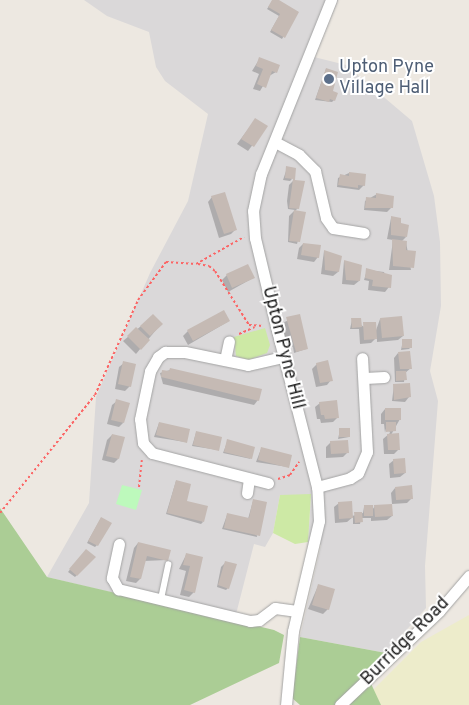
<!DOCTYPE html>
<html>
<head>
<meta charset="utf-8">
<style>
  body { margin:0 }
  #map { position:relative; width:469px; height:705px; overflow:hidden; background:#ede8e1; font-family:Overpass,sans-serif }
  div>[style] { position:absolute }
  [style*='--x'] { left:calc(var(--x)*1px); top:calc(var(--y)*1px); width:calc(var(--w)*1px); rotate:calc(var(--a)*1deg) }
  .residential>* { inset:0; background:#dad8d9 }
  .farmland>* { inset:0; background:#edeccb }
  .grass>* { inset:0; background:#cde9a5 }
  .forest>* { inset:0; background:#abcd95 }
  .park>* { inset:0; background:#bdf9bc }
  .shadow>* { inset:0; background:#0003 }
  .building>* { inset:0; background:#c5bab4 }
  .path>* { height:2px; margin-top:-1px; transform-origin:0; background:repeating-linear-gradient(90deg,#fb6565 0 2.5px,transparent 0 5px) }
  .roads { filter:drop-shadow(0 0 1px #a3a3a3) drop-shadow(0 0 1px #a3a3a3) }
  .service>* { height:5.5px; margin:-2.75px; padding:0 2.75px; transform-origin:2.75px; border-radius:2.75px; background:#fff }
  .minor>* { height:11px; margin:-5.5px; padding:0 5.5px; transform-origin:5.5px; border-radius:5.5px; background:#fff }
  .dots>* { width:14px; height:14px; translate:-50% -50%; box-sizing:border-box; border:2px solid #fff; border-radius:50% }
  span { translate:-50% -50%; white-space:nowrap; text-align:center; line-height:1.15; -webkit-text-stroke:4px #fff; paint-order:stroke }
  .service-label { font-size:18px; color:#4e5e75 }
  .left { translate:0 -50%; text-align:left }
  .street-label { font-size:18px; color:#1c1c1c }
</style>
</head>
<body>
<div id="map">
  <div class="residential">
    <div style="clip-path:polygon(84px 0,338px 0,314px 57px,346px 65px,412px 121px,434px 196px,440px 242px,441px 306px,430px 371px,438px 401px,425px 566px,426px 608px,386px 653px,300px 637px,321px 545px,308px 542px,311px 495px,280px 495px,273px 533px,265px 547px,254px 544px,234px 622px,47px 577px,89px 503px,96px 397px,150px 273px,188px 201px,208px 114px,165px 81px,156px 67px,149px 32px,107px 16px)"></div>
  </div>
  <div class="farmland">
    <div style="clip-path:polygon(469px 615px,469px 705px,381px 705px,373px 690px,421px 642px)"></div>
  </div>
  <div class="grass">
    <div style="clip-path:polygon(265px 328px,270px 345px,267px 353px,248px 360px,236px 356px,234px 337px)"></div>
    <div style="clip-path:polygon(311px 494px,308px 542px,295px 544px,273px 533px,280px 495px)"></div>
  </div>
  <div class="forest">
    <div style="clip-path:polygon(0 508px,47px 577px,274px 630px,284px 635px,279px 663px,190px 705px,0 705px)"></div>
    <div style="clip-path:polygon(300px 637px,386px 653px,366px 673px,381px 705px,300px 705px,292px 698px)"></div>
  </div>
  <div class="park">
    <div style="clip-path:polygon(122px 485px,142px 490px,136px 510px,116px 504px)"></div>
  </div>
  <div class="shadow">
    <div style="clip-path:polygon(273px 0,298px 12px,282px 39px,270px 32px,279px 16px,267px 9px)"></div>
    <div style="clip-path:polygon(260px 58px,276px 72px,269px 76px,260px 91px,253px 89px,259px 74px,252px 71px)"></div>
    <div style="clip-path:polygon(326px 69px,334px 100px,332px 102px,315px 100px)"></div>
    <div style="clip-path:polygon(255px 120px,266px 127px,248px 151px,237px 144px)"></div>
    <div style="clip-path:polygon(287px 168px,292px 179px,290px 181px,283px 180px)"></div>
    <div style="clip-path:polygon(349px 173px,364px 185px,359px 190px,337px 187px,338px 178px)"></div>
    <div style="clip-path:polygon(293px 181px,298px 208px,295px 211px,305px 213px,297px 244px,288px 242px,289px 216px,295px 210px,288px 209px,287px 201px,289px 185px)"></div>
    <div style="clip-path:polygon(377px 194px,391px 208px,387px 212px,364px 210px,365px 201px)"></div>
    <div style="clip-path:polygon(212px 197px,235px 230px,231px 234px,219px 238px,208px 202px)"></div>
    <div style="clip-path:polygon(391px 218px,399px 223px,406px 237px,401px 242px,406px 242px,411px 270px,389px 270px,393px 240px,387px 239px)"></div>
    <div style="clip-path:polygon(303px 244px,318px 257px,314px 262px,297px 259px,299px 248px)"></div>
    <div style="clip-path:polygon(324px 251px,340px 257px,338px 272px,333px 276px,321px 274px)"></div>
    <div style="clip-path:polygon(344px 261px,361px 266px,359px 281px,354px 285px,342px 284px)"></div>
    <div style="clip-path:polygon(367px 270px,384px 272px,389px 287px,385px 292px,368px 290px,369px 281px,364px 280px)"></div>
    <div style="clip-path:polygon(227px 275px,253px 278px,228px 292px,222px 280px)"></div>
    <div style="clip-path:polygon(153px 316px,161px 324px,136px 354px,123px 341px)"></div>
    <div style="clip-path:polygon(299px 316px,306px 349px,294px 353px,293px 347px,288px 348px,282px 323px)"></div>
    <div style="clip-path:polygon(380px 319px,403px 336px,398px 340px,377px 342px,377px 337px,371px 343px,360px 344px,359px 329px,350px 329px,352px 320px,375px 333px)"></div>
    <div style="clip-path:polygon(229px 321px,188px 345px,183px 336px,188px 331px)"></div>
    <div style="clip-path:polygon(403px 340px,411px 347px,409px 349px,401px 350px)"></div>
    <div style="clip-path:polygon(398px 353px,411px 368px,405px 373px,404px 382px,395px 382px,394px 358px)"></div>
    <div style="clip-path:polygon(124px 363px,130px 386px,125px 391px,115px 389px,119px 367px)"></div>
    <div style="clip-path:polygon(317px 364px,331px 380px,327px 385px,316px 387px,312px 369px)"></div>
    <div style="clip-path:polygon(170px 370px,258px 400px,254px 405px,163px 384px,160px 373px)"></div>
    <div style="clip-path:polygon(394px 385px,409px 397px,405px 402px,392px 401px)"></div>
    <div style="clip-path:polygon(117px 401px,123px 423px,119px 427px,107px 424px,112px 405px)"></div>
    <div style="clip-path:polygon(320px 403px,338px 417px,333px 422px,321px 423px,320px 419px,317px 419px,315px 407px)"></div>
    <div style="clip-path:polygon(385px 409px,400px 419px,391px 435px,399px 449px,394px 454px,384px 454px,383px 439px,390px 433px,387px 424px,385px 433px,384px 424px,381px 424px,381px 414px)"></div>
    <div style="clip-path:polygon(159px 423px,185px 442px,154px 437px)"></div>
    <div style="clip-path:polygon(340px 430px,349px 437px,338px 439px)"></div>
    <div style="clip-path:polygon(196px 433px,218px 450px,192px 446px)"></div>
    <div style="clip-path:polygon(112px 435px,118px 459px,114px 463px,102px 460px,107px 440px)"></div>
    <div style="clip-path:polygon(228px 440px,251px 459px,223px 453px)"></div>
    <div style="clip-path:polygon(331px 442px,347px 453px,343px 457px,326px 458px,326px 447px)"></div>
    <div style="clip-path:polygon(261px 449px,288px 467px,256px 462px)"></div>
    <div style="clip-path:polygon(394px 460px,405px 473px,400px 477px,390px 478px,389px 464px)"></div>
    <div style="clip-path:polygon(176px 481px,185px 502px,203px 522px,201px 524px,166px 514px)"></div>
    <div style="clip-path:polygon(395px 488px,412px 498px,407px 503px,392px 504px,391px 493px)"></div>
    <div style="clip-path:polygon(253px 501px,257px 537px,222px 529px,227px 515px,248px 519px)"></div>
    <div style="clip-path:polygon(339px 503px,352px 516px,363px 513px,364px 507px,372px 510px,375px 506px,392px 516px,387px 520px,371px 521px,371px 518px,361px 518px,360px 524px,353px 524px,353px 517px,347px 522px,335px 523px,334px 507px)"></div>
    <div style="clip-path:polygon(101px 518px,97px 545px,95px 547px,87px 543px)"></div>
    <div style="clip-path:polygon(138px 543px,167px 560px,144px 561px,140px 579px,136px 583px,126px 581px,134px 548px)"></div>
    <div style="clip-path:polygon(82px 555px,94px 557px,75px 577px,68px 572px)"></div>
    <div style="clip-path:polygon(186px 555px,202px 558px,194px 592px,189px 597px,180px 595px,186px 571px,179px 569px)"></div>
    <div style="clip-path:polygon(226px 562px,228px 588px,226px 590px,217px 587px,221px 567px)"></div>
    <div style="clip-path:polygon(318px 586px,328px 609px,323px 614px,308px 609px)"></div>
  </div>
  <div class="building">
    <div style="clip-path:polygon(272px 0,279px 0,299px 12px,285px 38px,271px 30px,280px 14px,268px 7px)"></div>
    <div style="clip-path:polygon(259px 57px,280px 65px,277px 73px,272px 71px,266px 88px,257px 84px,263px 69px,256px 66px)"></div>
    <div style="clip-path:polygon(326px 68px,338px 72px,333px 91px,338px 93px,335px 101px,330px 99px,329px 102px,316px 98px)"></div>
    <div style="clip-path:polygon(255px 118px,268px 126px,254px 147px,241px 139px)"></div>
    <div style="clip-path:polygon(286px 166px,296px 168px,295px 180px,305px 181px,299px 209px,289px 208px,293px 179px,285px 178px)"></div>
    <div style="clip-path:polygon(349px 172px,366px 174px,365px 186px,358px 185px,358px 188px,338px 185px,340px 174px,349px 176px)"></div>
    <div style="clip-path:polygon(225px 192px,237px 230px,224px 234px,211px 196px)"></div>
    <div style="clip-path:polygon(376px 193px,394px 196px,393px 208px,365px 208px,366px 197px,376px 198px)"></div>
    <div style="clip-path:polygon(294px 210px,306px 212px,300px 242px,289px 241px)"></div>
    <div style="clip-path:polygon(391px 216px,401px 218px,401px 223px,409px 225px,407px 237px,391px 235px)"></div>
    <div style="clip-path:polygon(392px 239px,407px 241px,406px 250px,416px 251px,414px 268px,393px 266px)"></div>
    <div style="clip-path:polygon(303px 243px,321px 245px,319px 258px,301px 255px)"></div>
    <div style="clip-path:polygon(324px 250px,342px 256px,339px 272px,325px 270px)"></div>
    <div style="clip-path:polygon(344px 260px,362px 265px,360px 281px,346px 280px)"></div>
    <div style="clip-path:polygon(248px 264px,255px 278px,232px 288px,226px 274px)"></div>
    <div style="clip-path:polygon(366px 268px,392px 275px,391px 288px,372px 286px,373px 280px,365px 278px)"></div>
    <div style="clip-path:polygon(224px 310px,230px 321px,193px 341px,187px 330px)"></div>
    <div style="clip-path:polygon(153px 314px,163px 324px,150px 336px,140px 326px)"></div>
    <div style="clip-path:polygon(300px 314px,308px 349px,296px 352px,286px 317px)"></div>
    <div style="clip-path:polygon(402px 316px,404px 336px,382px 338px,380px 318px)"></div>
    <div style="clip-path:polygon(351px 318px,361px 318px,362px 327px,352px 328px)"></div>
    <div style="clip-path:polygon(363px 322px,376px 322px,377px 339px,364px 340px)"></div>
    <div style="clip-path:polygon(136px 327px,150px 340px,141px 350px,127px 336px)"></div>
    <div style="clip-path:polygon(402px 339px,412px 339px,412px 348px,402px 348px)"></div>
    <div style="clip-path:polygon(410px 351px,412px 369px,400px 369px,398px 352px)"></div>
    <div style="clip-path:polygon(328px 360px,333px 381px,320px 383px,316px 363px)"></div>
    <div style="clip-path:polygon(123px 361px,136px 364px,131px 387px,118px 384px)"></div>
    <div style="clip-path:polygon(170px 368px,262px 389px,259px 401px,161px 377px,162px 370px,169px 371px)"></div>
    <div style="clip-path:polygon(396px 371px,406px 371px,407px 380px,396px 381px)"></div>
    <div style="clip-path:polygon(410px 383px,411px 397px,394px 400px,393px 384px)"></div>
    <div style="clip-path:polygon(116px 399px,130px 403px,124px 423px,111px 420px)"></div>
    <div style="clip-path:polygon(337px 400px,339px 418px,325px 419px,324px 415px,321px 415px,319px 402px)"></div>
    <div style="clip-path:polygon(385px 408px,401px 408px,401px 420px,385px 420px)"></div>
    <div style="clip-path:polygon(159px 422px,190px 429px,187px 443px,156px 435px)"></div>
    <div style="clip-path:polygon(386px 422px,396px 422px,396px 431px,386px 432px)"></div>
    <div style="clip-path:polygon(339px 428px,350px 428px,350px 437px,339px 437px)"></div>
    <div style="clip-path:polygon(196px 431px,222px 437px,219px 451px,193px 445px)"></div>
    <div style="clip-path:polygon(399px 433px,400px 450px,388px 450px,387px 434px)"></div>
    <div style="clip-path:polygon(112px 434px,125px 437px,119px 459px,106px 456px)"></div>
    <div style="clip-path:polygon(227px 439px,255px 447px,252px 459px,224px 452px)"></div>
    <div style="clip-path:polygon(348px 440px,349px 453px,331px 454px,330px 441px)"></div>
    <div style="clip-path:polygon(261px 447px,292px 455px,289px 468px,258px 460px)"></div>
    <div style="clip-path:polygon(405px 458px,406px 473px,394px 474px,393px 459px)"></div>
    <div style="clip-path:polygon(176px 480px,191px 484px,187px 501px,208px 506px,204px 522px,167px 513px)"></div>
    <div style="clip-path:polygon(412px 485px,413px 499px,396px 500px,395px 487px)"></div>
    <div style="clip-path:polygon(253px 499px,267px 502px,260px 536px,224px 528px,227px 513px,249px 518px)"></div>
    <div style="clip-path:polygon(352px 501px,353px 518px,339px 519px,338px 502px)"></div>
    <div style="clip-path:polygon(392px 504px,393px 516px,375px 517px,374px 505px)"></div>
    <div style="clip-path:polygon(364px 505px,373px 505px,373px 516px,364px 516px)"></div>
    <div style="clip-path:polygon(354px 512px,362px 512px,363px 522px,355px 523px)"></div>
    <div style="clip-path:polygon(101px 517px,112px 523px,98px 546px,88px 541px)"></div>
    <div style="clip-path:polygon(138px 542px,171px 550px,168px 561px,147px 556px,141px 579px,130px 577px)"></div>
    <div style="clip-path:polygon(86px 549px,96px 557px,77px 576px,69px 569px)"></div>
    <div style="clip-path:polygon(186px 553px,203px 557px,195px 593px,184px 590px,190px 566px,183px 565px)"></div>
    <div style="clip-path:polygon(225px 561px,237px 564px,229px 589px,218px 585px)"></div>
    <div style="clip-path:polygon(318px 584px,335px 589px,329px 610px,312px 605px)"></div>
  </div>
  <div class="path">
    <div style="--x:198;--y:264;--w:11;--a:10"></div>
    <div style="--x:209;--y:266;--w:8;--a:40"></div>
    <div style="--x:215;--y:271;--w:64;--a:57.8"></div>
    <div style="--x:249;--y:325;--w:14;--a:4"></div>
    <div style="--x:239;--y:334;--w:17;--a:-24"></div>
    <div style="--x:278;--y:479;--w:13;--a:-18"></div>
    <div style="--x:290;--y:475;--w:16;--a:-55"></div>
    <div style="--x:139;--y:487;--w:27;--a:-84"></div>
    <div style="--x:0;--y:513;--w:151;--a:-51.2"></div>
    <div style="--x:95;--y:395;--w:104;--a:-65.6"></div>
    <div style="--x:138;--y:300;--w:47;--a:-53.6"></div>
    <div style="--x:166;--y:262;--w:30;--a:4"></div>
    <div style="--x:196;--y:264;--w:55;--a:-29.4"></div>
  </div>
  <div class="roads">
    <div class="service">
      <div style="--x:161;--y:599;--w:35;--a:-78"></div>
    </div>
    <div class="minor">
      <div style="--x:275;--y:142;--w:27;--a:28"></div>
      <div style="--x:299;--y:155;--w:23;--a:45"></div>
      <div style="--x:315;--y:171;--w:48;--a:76.8"></div>
      <div style="--x:326;--y:218;--w:12;--a:55"></div>
      <div style="--x:333;--y:228;--w:31;--a:9"></div>
      <div style="--x:225;--y:360;--w:19;--a:-78"></div>
      <div style="--x:365;--y:378;--w:19;--a:-3"></div>
      <div style="--x:268;--y:483;--w:120;--a:-165.5"></div>
      <div style="--x:152;--y:453;--w:13;--a:-132"></div>
      <div style="--x:143;--y:443;--w:24;--a:-97"></div>
      <div style="--x:140;--y:419;--w:49;--a:-78.2"></div>
      <div style="--x:150;--y:371;--w:16;--a:-60"></div>
      <div style="--x:158;--y:357;--w:9;--a:-36"></div>
      <div style="--x:165;--y:352;--w:20;--a:0"></div>
      <div style="--x:185;--y:352;--w:64;--a:11.7"></div>
      <div style="--x:248;--y:365;--w:36;--a:-13"></div>
      <div style="--x:317;--y:487;--w:34;--a:-15"></div>
      <div style="--x:350;--y:478;--w:9;--a:-32"></div>
      <div style="--x:358;--y:473;--w:23;--a:-67"></div>
      <div style="--x:367;--y:452;--w:94;--a:-93"></div>
      <div style="--x:247;--y:493;--w:14;--a:-82"></div>
      <div style="--x:119;--y:544;--w:35;--a:102"></div>
      <div style="--x:112;--y:578;--w:13;--a:61"></div>
      <div style="--x:118;--y:589;--w:136;--a:13.6"></div>
      <div style="--x:250;--y:621;--w:9;--a:-6"></div>
      <div style="--x:259;--y:620;--w:20;--a:-37"></div>
      <div style="--x:275;--y:608;--w:22;--a:8"></div>
      <div style="--x:286;--y:705;--w:74;--a:-84.6"></div>
      <div style="--x:293;--y:631;--w:113;--a:-76.7"></div>
      <div style="--x:319;--y:521;--w:34;--a:-93"></div>
      <div style="--x:317;--y:487;--w:166;--a:-104.3"></div>
      <div style="--x:276;--y:326;--w:90;--a:-103.4"></div>
      <div style="--x:255;--y:238;--w:27;--a:-94"></div>
      <div style="--x:253;--y:211;--w:38;--a:-78"></div>
      <div style="--x:261;--y:174;--w:188;--a:-68.1"></div>
      <div style="--x:340;--y:705;--w:137;--a:-43.5"></div>
      <div style="--x:439;--y:611;--w:46;--a:-49.4"></div>
    </div>
  </div>
  <div class="dots">
    <div style="left:329px;top:79px;background:#5c6f8a"></div>
  </div>
  <div class="service-label">
    <span class="left" style="left:339px;top:79px">Upton Pyne<br>Village Hall</span>
  </div>
  <div class="street-label">
    <span style="left:282px;top:348px;rotate:76deg">Upton Pyne Hill</span>
    <span style="left:406px;top:642px;rotate:-45deg">Burridge Road</span>
  </div>
</div>
</body>
</html>
